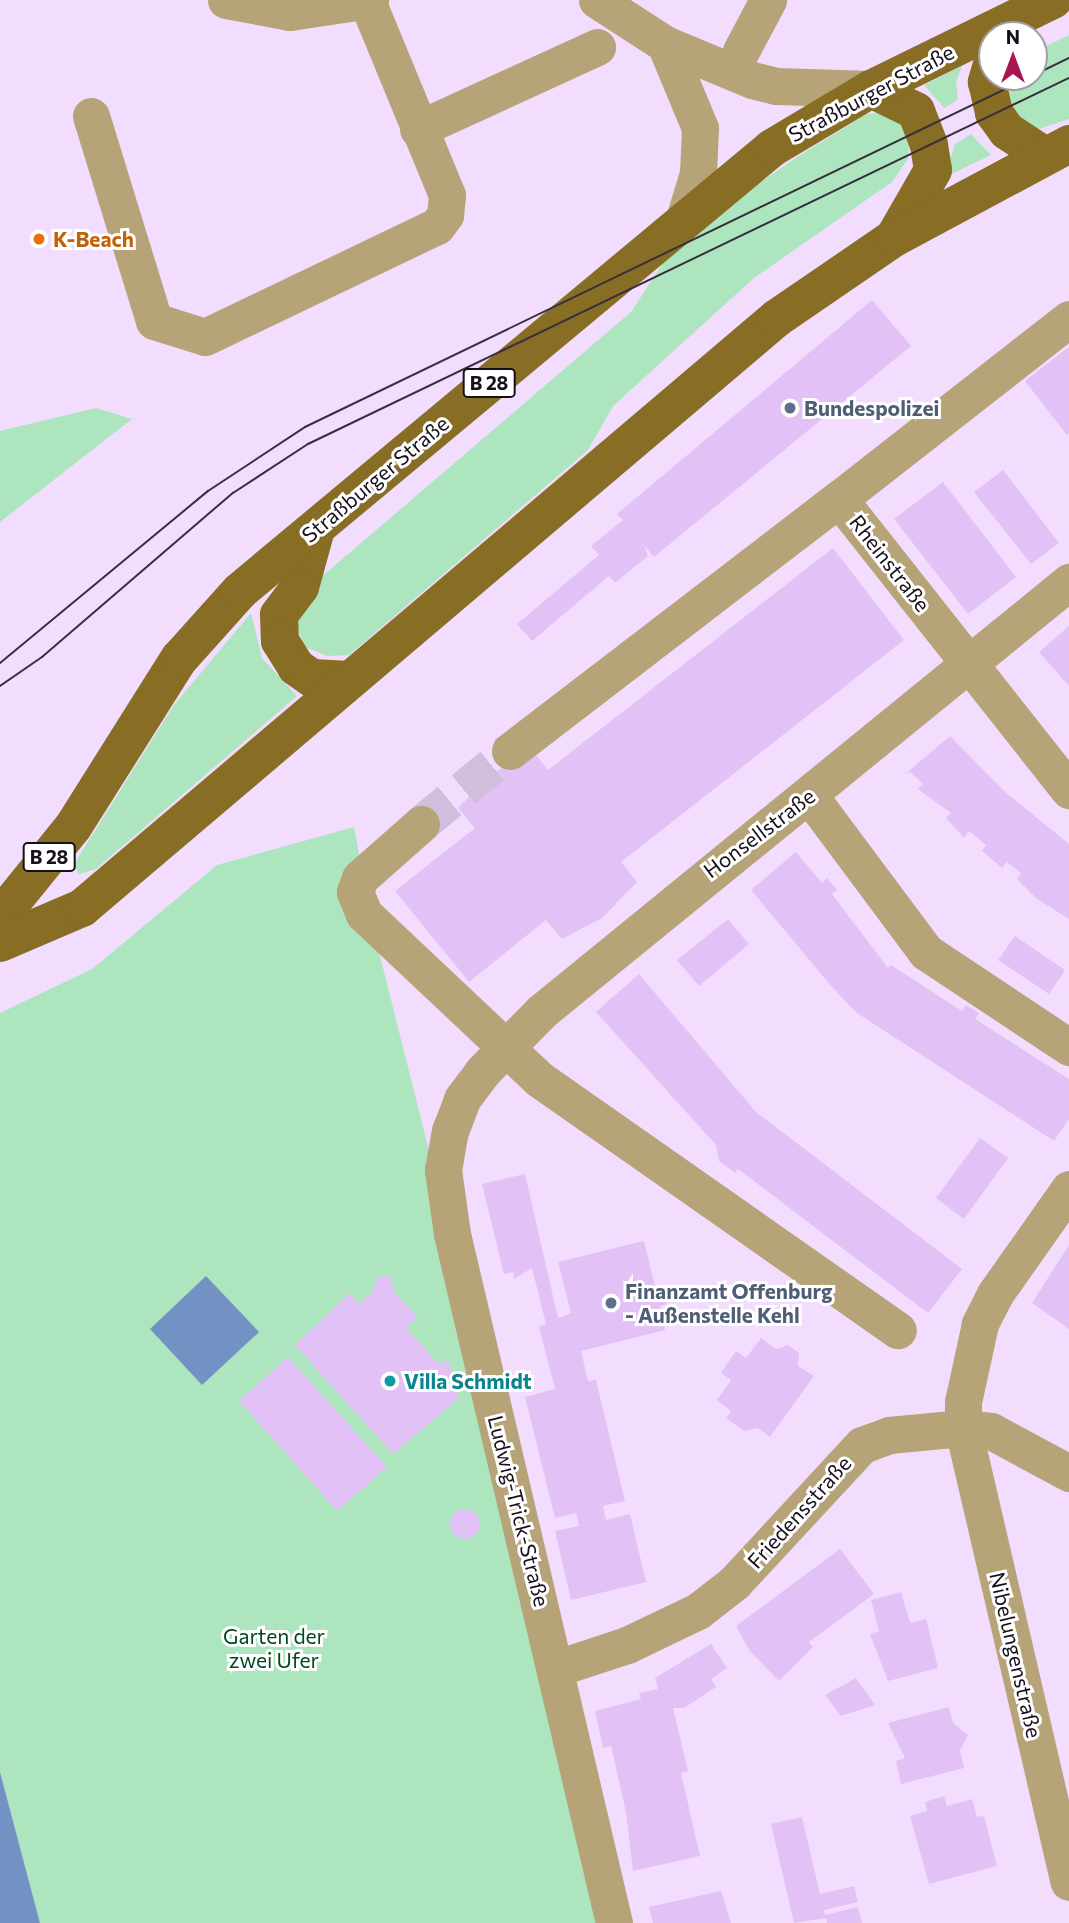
<!DOCTYPE html>
<html>
<head>
<meta charset="utf-8">
<style>
  body { margin:0 }
  #map { position:relative; width:1069px; height:1923px; overflow:hidden; background:#f2ddff; font-family:Commissioner,sans-serif }
  div>[style] { position:absolute }
  [style*='--x'] { left:calc(var(--x)*1px); top:calc(var(--y)*1px); width:calc(var(--w)*1px); rotate:calc(var(--a)*1deg) }
  .green>* { inset:0; background:#ade6be }
  .water>* { inset:0; background:#7192c2 }
  .building>* { inset:0; background:#e2c1f6 }
  .round { border-radius:50% }
  .minor-tunnel>* { height:37px; margin-top:-18.5px; transform-origin:0; background:repeating-linear-gradient(90deg,#d1bedd 0 37px,transparent 0 55px) }
  .minor>* { height:37px; margin:-18.5px; padding:0 18.5px; transform-origin:18.5px; border-radius:18.5px; background:#b6a478 }
  .major>* { height:38px; margin:-19px; padding:0 19px; transform-origin:19px; border-radius:19px; background:#886d24 }
  .tram>* { height:2px; margin:-1px; padding:0 1px; transform-origin:1px; border-radius:1px; background:#382f3e }
  .dots>* { width:19px; height:19px; translate:-50% -50%; box-sizing:border-box; border:4px solid #fff; border-radius:50% }
  span { translate:-50% -50%; white-space:nowrap; text-align:center; line-height:1.15; -webkit-text-stroke:6px #fff; paint-order:stroke }
  .shield-label span { padding:2px 5px; background:#fff; border:2px solid; border-radius:5px; -webkit-text-stroke-width:0 }
  .shield-label { font-size:19px; color:#17101b; font-weight:700 }
  .street-label { font-size:21px; color:#17101b }
  .food-label { font-size:21px; color:#c56008; font-weight:700 }
  .left { translate:0 -50%; text-align:left }
  .service-label { font-size:21px; color:#4e5e75; font-weight:700 }
  .culture-label { font-size:21px; color:#0d838f; font-weight:700 }
  .park-label { font-size:21px; color:#004724 }
  .north { position:absolute; left:978px; top:21px; width:70px; height:70px; box-sizing:border-box; background:#fff; border:2px solid #a29fa4; border-radius:50%; rotate:0deg; font-size:19px; font-weight:700; line-height:28px; text-align:center; color:#17101b }
  .north::after { content:''; display:block; margin:auto; width:24px; height:32px; background:#a71653; clip-path:polygon(50% 0,100% 100%,50% 72%,0 100%) }
</style>
</head>
<body>
<div id="map">
  <div class="green">
    <div style="clip-path:polygon(1069px 35px,1069px 119px,1039px 129px,1019px 123px,1010px 116px,1004px 77px,1034px 77px,1034px 52px)"></div>
    <div style="clip-path:polygon(962px 66px,956px 82px,958px 100px,944px 108px,924px 85px)"></div>
    <div style="clip-path:polygon(879px 113px,903px 126px,909px 144px,908px 159px,892px 182px,754px 278px,613px 406px,588px 450px,349px 655px,327px 656px,305px 647px,296px 625px,313px 584px,631px 312px,665px 260px,697px 226px,797px 157px,867px 114px)"></div>
    <div style="clip-path:polygon(971px 134px,991px 155px,945px 177px,955px 144px)"></div>
    <div style="clip-path:polygon(96px 408px,132px 419px,0 522px,0 431px)"></div>
    <div style="clip-path:polygon(251px 613px,262px 658px,297px 696px,96px 869px,79px 874px,74px 864px,174px 705px)"></div>
    <div style="clip-path:polygon(354px 827px,372px 924px,623px 1923px,40px 1923px,0 1772px,0 1013px,92px 969px,217px 865px)"></div>
  </div>
  <div class="water">
    <div style="clip-path:polygon(206px 1276px,259px 1332px,202px 1385px,150px 1329px)"></div>
    <div style="clip-path:polygon(0 1772px,40px 1923px,0 1923px)"></div>
  </div>
  <div class="building">
    <div style="clip-path:polygon(872px 300px,911px 346px,654px 557px,644px 545px,648px 556px,615px 583px,609px 576px,532px 641px,517px 624px,599px 555px,591px 546px,623px 520px,617px 514px)"></div>
    <div style="clip-path:polygon(1069px 347px,1069px 433px,1067px 435px,1025px 381px)"></div>
    <div style="clip-path:polygon(1003px 470px,1059px 543px,1031px 564px,974px 492px)"></div>
    <div style="clip-path:polygon(943px 482px,1016px 577px,968px 614px,894px 519px)"></div>
    <div style="clip-path:polygon(833px 548px,904px 640px,621px 862px,637px 882px,602px 918px,562px 939px,546px 920px,469px 982px,395px 891px,475px 828px,458px 808px,492px 774px,532px 750px,548px 770px)"></div>
    <div style="clip-path:polygon(1069px 626px,1069px 686px,1039px 652px)"></div>
    <div style="clip-path:polygon(950px 736px,1004px 791px,1069px 844px,1069px 919px,1037px 899px,1017px 879px,1021px 873px,1007px 862px,1002px 868px,982px 851px,986px 845px,969px 831px,964px 838px,946px 818px,951px 813px,918px 789px,923px 784px,910px 772px,904px 775px)"></div>
    <div style="clip-path:polygon(796px 852px,822px 883px,827px 878px,837px 890px,832px 894px,888px 968px,891px 965px,962px 1011px,966px 1005px,979px 1013px,975px 1019px,1069px 1079px,1069px 1119px,1054px 1141px,857px 1013px,832px 987px,751px 890px)"></div>
    <div style="clip-path:polygon(728px 919px,749px 944px,699px 986px,677px 960px)"></div>
    <div style="clip-path:polygon(1015px 936px,1065px 970px,1049px 994px,998px 960px)"></div>
    <div style="clip-path:polygon(639px 974px,756px 1112px,962px 1269px,928px 1313px,738px 1169px,735px 1173px,719px 1161px,716px 1145px,596px 1012px)"></div>
    <div style="clip-path:polygon(980px 1138px,1008px 1158px,964px 1219px,936px 1198px)"></div>
    <div style="clip-path:polygon(525px 1174px,558px 1318px,571px 1313px,558px 1262px,644px 1241px,657px 1294px,664px 1292px,667px 1304px,660px 1306px,665px 1330px,581px 1351px,588px 1381px,596px 1380px,625px 1501px,603px 1506px,606px 1520px,630px 1514px,646px 1582px,571px 1600px,555px 1531px,579px 1526px,576px 1513px,555px 1518px,525px 1397px,555px 1389px,539px 1327px,546px 1324px,532px 1268px,514px 1279px,513px 1272px,504px 1274px,482px 1184px)"></div>
    <div style="clip-path:polygon(1069px 1245px,1069px 1329px,1032px 1303px)"></div>
    <div style="clip-path:polygon(386px 1275px,392px 1279px,393px 1291px,418px 1317px,406px 1328px,438px 1363px,449px 1361px,459px 1398px,393px 1454px,295px 1345px,350px 1293px,359px 1304px,374px 1290px,375px 1279px)"></div>
    <div style="clip-path:polygon(761px 1338px,776px 1349px,788px 1345px,799px 1353px,798px 1366px,814px 1376px,770px 1437px,758px 1428px,744px 1431px,726px 1418px,731px 1411px,717px 1400px,731px 1380px,721px 1373px,736px 1351px,746px 1358px)"></div>
    <div style="clip-path:polygon(288px 1357px,387px 1467px,337px 1511px,239px 1401px)"></div>
    <div class="round" style="left:450px;top:1509px;width:30px;height:30px"></div>
    <div style="clip-path:polygon(840px 1549px,874px 1594px,809px 1642px,813px 1647px,779px 1681px,749px 1650px,736px 1626px)"></div>
    <div style="clip-path:polygon(901px 1592px,910px 1623px,926px 1619px,938px 1668px,888px 1681px,870px 1634px,879px 1631px,871px 1600px)"></div>
    <div style="clip-path:polygon(711px 1644px,727px 1668px,711px 1679px,716px 1687px,684px 1708px,673px 1708px,688px 1771px,681px 1773px,700px 1856px,633px 1871px,626px 1812px,611px 1746px,603px 1748px,595px 1711px,641px 1699px,639px 1693px,658px 1689px,655px 1678px)"></div>
    <div style="clip-path:polygon(856px 1678px,875px 1705px,841px 1716px,825px 1695px)"></div>
    <div style="clip-path:polygon(949px 1707px,953px 1723px,968px 1735px,960px 1751px,964px 1768px,901px 1784px,896px 1761px,905px 1758px,888px 1723px)"></div>
    <div style="clip-path:polygon(944px 1796px,947px 1806px,972px 1799px,977px 1817px,984px 1816px,997px 1866px,929px 1884px,910px 1816px,927px 1811px,925px 1802px)"></div>
    <div style="clip-path:polygon(802px 1817px,820px 1894px,854px 1886px,858px 1902px,824px 1910px,825px 1915px,858px 1907px,862px 1923px,827px 1923px,826px 1918px,794px 1923px,771px 1824px)"></div>
    <div style="clip-path:polygon(721px 1891px,731px 1923px,653px 1923px,649px 1907px)"></div>
  </div>
  <div class="minor-tunnel">
    <div style="--x:421;--y:824;--w:115;--a:-39.4"></div>
  </div>
  <div class="minor">
    <div style="--x:226;--y:0;--w:65;--a:10.6"></div>
    <div style="--x:290;--y:12;--w:81;--a:-8.5"></div>
    <div style="--x:597;--y:0;--w:81;--a:32.9"></div>
    <div style="--x:665;--y:44;--w:94;--a:22.5"></div>
    <div style="--x:752;--y:80;--w:25;--a:14"></div>
    <div style="--x:776;--y:86;--w:95;--a:1.8"></div>
    <div style="--x:665;--y:44;--w:91;--a:67.4"></div>
    <div style="--x:700;--y:128;--w:45;--a:92.5"></div>
    <div style="--x:698;--y:173;--w:45;--a:106.8"></div>
    <div style="--x:741;--y:51;--w:58;--a:-62.1"></div>
    <div style="--x:91;--y:116;--w:214;--a:72.9"></div>
    <div style="--x:154;--y:321;--w:53;--a:17.4"></div>
    <div style="--x:205;--y:337;--w:257;--a:-25.6"></div>
    <div style="--x:437;--y:226;--w:14;--a:-54"></div>
    <div style="--x:445;--y:215;--w:20;--a:-84"></div>
    <div style="--x:447;--y:195;--w:210;--a:-112.4"></div>
    <div style="--x:418;--y:129;--w:197;--a:-24.6"></div>
    <div style="--x:1069;--y:319;--w:292;--a:142"></div>
    <div style="--x:839;--y:499;--w:371;--a:51.7"></div>
    <div style="--x:510;--y:751;--w:414;--a:-37.5"></div>
    <div style="--x:809;--y:795;--w:196;--a:53.3"></div>
    <div style="--x:926;--y:952;--w:172;--a:33.6"></div>
    <div style="--x:421;--y:824;--w:81;--a:138.5"></div>
    <div style="--x:360;--y:878;--w:15;--a:110"></div>
    <div style="--x:355;--y:892;--w:24;--a:68"></div>
    <div style="--x:364;--y:914;--w:241;--a:43.3"></div>
    <div style="--x:539;--y:1079;--w:438;--a:35"></div>
    <div style="--x:1069;--y:1189;--w:128;--a:125.2"></div>
    <div style="--x:995;--y:1294;--w:34;--a:117"></div>
    <div style="--x:980;--y:1324;--w:80;--a:102.3"></div>
    <div style="--x:963;--y:1402;--w:26;--a:90"></div>
    <div style="--x:963;--y:1428;--w:466;--a:76.9"></div>
    <div style="--x:557;--y:1668;--w:74;--a:-18.2"></div>
    <div style="--x:627;--y:1645;--w:79;--a:-25.6"></div>
    <div style="--x:698;--y:1611;--w:46;--a:-37.9"></div>
    <div style="--x:734;--y:1583;--w:188;--a:-47.2"></div>
    <div style="--x:862;--y:1445;--w:29;--a:-20"></div>
    <div style="--x:889;--y:1435;--w:74;--a:-5.4"></div>
    <div style="--x:963;--y:1428;--w:28;--a:6"></div>
    <div style="--x:991;--y:1431;--w:89;--a:28.3"></div>
    <div style="--x:614;--y:1923;--w:708;--a:-103.23"></div>
    <div style="--x:452;--y:1234;--w:65;--a:-98"></div>
    <div style="--x:443;--y:1170;--w:40;--a:-80"></div>
    <div style="--x:450;--y:1131;--w:34;--a:-69"></div>
    <div style="--x:462;--y:1099;--w:34;--a:-53"></div>
    <div style="--x:482;--y:1072;--w:86;--a:-45.5"></div>
    <div style="--x:542;--y:1011;--w:680;--a:-39.15"></div>
  </div>
  <div class="major">
    <div style="--x:992;--y:64;--w:19;--a:106"></div>
    <div style="--x:987;--y:82;--w:32;--a:77"></div>
    <div style="--x:994;--y:113;--w:22;--a:54"></div>
    <div style="--x:1007;--y:131;--w:45;--a:33.3"></div>
    <div style="--x:871;--y:89;--w:50;--a:26.1"></div>
    <div style="--x:916;--y:111;--w:36;--a:69"></div>
    <div style="--x:929;--y:145;--w:25;--a:81"></div>
    <div style="--x:933;--y:170;--w:76;--a:119.9"></div>
    <div style="--x:316;--y:529;--w:60;--a:105.4"></div>
    <div style="--x:300;--y:587;--w:35;--a:127"></div>
    <div style="--x:279;--y:615;--w:26;--a:88"></div>
    <div style="--x:280;--y:641;--w:31;--a:58"></div>
    <div style="--x:296;--y:667;--w:19;--a:35"></div>
    <div style="--x:312;--y:678;--w:38;--a:3"></div>
    <div style="--x:0;--y:917;--w:116;--a:-51"></div>
    <div style="--x:73;--y:827;--w:199;--a:-57.8"></div>
    <div style="--x:179;--y:659;--w:91;--a:-48.1"></div>
    <div style="--x:240;--y:591;--w:692;--a:-39.78"></div>
    <div style="--x:772;--y:148;--w:115;--a:-30.8"></div>
    <div style="--x:871;--y:89;--w:203;--a:-26.1"></div>
    <div style="--x:0;--y:943;--w:89;--a:-23.1"></div>
    <div style="--x:82;--y:908;--w:912;--a:-40.33"></div>
    <div style="--x:777;--y:318;--w:142;--a:-34.4"></div>
    <div style="--x:894;--y:238;--w:199;--a:-28.2"></div>
  </div>
  <div class="tram">
    <div style="--x:1034;--y:75;--w:39;--a:-26"></div>
    <div style="--x:0;--y:663;--w:270;--a:-39.6"></div>
    <div style="--x:208;--y:491;--w:116;--a:-33.4"></div>
    <div style="--x:305;--y:427;--w:805;--a:-25.77"></div>
    <div style="--x:0;--y:686;--w:51;--a:-34.6"></div>
    <div style="--x:42;--y:657;--w:252;--a:-40.7"></div>
    <div style="--x:233;--y:493;--w:90;--a:-33.2"></div>
    <div style="--x:308;--y:444;--w:844;--a:-25.69"></div>
  </div>
  <div class="dots">
    <div style="left:39px;top:239px;background:#e8710a"></div>
    <div style="left:790px;top:408px;background:#5c6f8a"></div>
    <div style="left:611px;top:1303px;background:#5c6f8a"></div>
    <div style="left:390px;top:1381px;background:#0f9aa8"></div>
  </div>
  <div class="shield-label">
    <span style="left:489px;top:383px">B 28</span>
    <span style="left:49px;top:857px">B 28</span>
  </div>
  <div class="street-label">
    <span style="left:871px;top:93px;rotate:-28deg">Straßburger Straße</span>
    <span style="left:375px;top:479px;rotate:-40deg">Straßburger Straße</span>
    <span style="left:890px;top:563px;rotate:52deg">Rheinstraße</span>
    <span style="left:759px;top:833px;rotate:-37deg">Honsellstraße</span>
    <span style="left:519px;top:1511px;rotate:76deg">Ludwig-Trick-Straße</span>
    <span style="left:799px;top:1512px;rotate:-48deg">Friedensstraße</span>
    <span style="left:1016px;top:1655px;rotate:77deg">Nibelungenstraße</span>
  </div>
  <div class="food-label">
    <span class="left" style="left:53px;top:239px">K-Beach</span>
  </div>
  <div class="service-label">
    <span class="left" style="left:804px;top:408px">Bundespolizei</span>
    <span class="left" style="left:625px;top:1303px">Finanzamt Offenburg<br>- Außenstelle Kehl</span>
  </div>
  <div class="culture-label">
    <span class="left" style="left:404px;top:1381px">Villa Schmidt</span>
  </div>
  <div class="park-label">
    <span style="left:274px;top:1648px">Garten der<br>zwei Ufer</span>
  </div>
  <div class="north">N</div>
</div>
</body>
</html>
